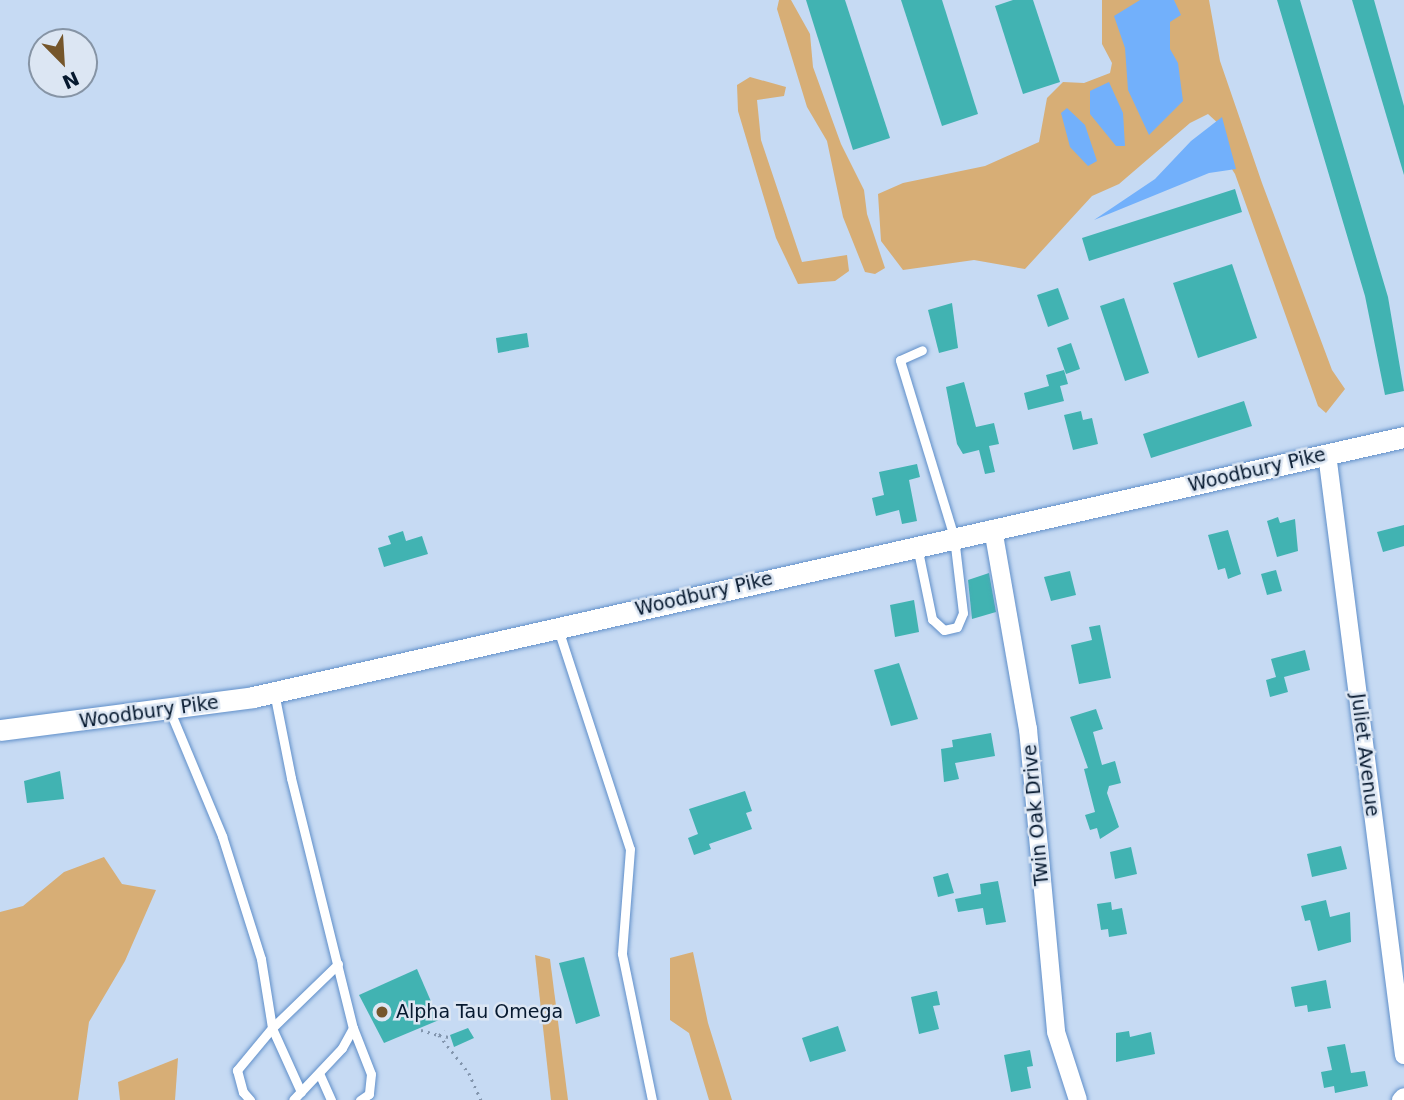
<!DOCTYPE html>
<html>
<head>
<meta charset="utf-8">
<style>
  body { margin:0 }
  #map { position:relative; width:1404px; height:1100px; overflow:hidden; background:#c6daf3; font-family:"DejaVu Sans",sans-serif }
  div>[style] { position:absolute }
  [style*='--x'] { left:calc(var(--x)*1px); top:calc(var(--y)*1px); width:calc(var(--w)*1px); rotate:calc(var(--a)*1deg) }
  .green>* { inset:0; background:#d7ae76 }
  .water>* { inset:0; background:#72b0fb }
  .building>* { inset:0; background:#41b3b2 }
  .path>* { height:2.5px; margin-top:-1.25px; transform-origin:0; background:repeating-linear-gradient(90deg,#8295ad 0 2px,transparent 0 7px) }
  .roads { filter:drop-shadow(0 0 2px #608fc9) drop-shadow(0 0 2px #608fc9) }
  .service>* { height:9px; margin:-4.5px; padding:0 4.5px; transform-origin:4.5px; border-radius:4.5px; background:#fff }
  .minor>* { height:18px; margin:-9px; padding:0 9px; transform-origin:9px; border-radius:9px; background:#fff }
  .tertiary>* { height:21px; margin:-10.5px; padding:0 10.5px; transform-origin:10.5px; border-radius:10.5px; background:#fff }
  .dots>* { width:19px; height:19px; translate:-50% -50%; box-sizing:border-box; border:4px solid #dce6f3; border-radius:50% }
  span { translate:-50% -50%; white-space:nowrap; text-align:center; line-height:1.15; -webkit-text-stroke:5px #dce6f3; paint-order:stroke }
  .street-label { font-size:19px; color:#06192f }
  .poi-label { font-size:19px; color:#06192f }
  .left { translate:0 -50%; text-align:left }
  .north { position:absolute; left:28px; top:28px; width:70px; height:70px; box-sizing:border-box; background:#dce6f3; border:2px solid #8694a5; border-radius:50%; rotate:156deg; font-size:19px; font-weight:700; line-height:28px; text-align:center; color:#06192f }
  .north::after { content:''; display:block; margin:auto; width:24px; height:32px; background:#75562b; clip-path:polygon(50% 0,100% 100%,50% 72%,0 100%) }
</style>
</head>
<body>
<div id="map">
  <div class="green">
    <div style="clip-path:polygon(779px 0,791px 0,810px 34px,813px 67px,841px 144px,864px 190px,867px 214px,885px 268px,875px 274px,865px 272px,843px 217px,827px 141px,807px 107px,777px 9px)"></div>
    <div style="clip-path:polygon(1102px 0,1209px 0,1220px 61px,1262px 183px,1332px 370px,1345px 389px,1326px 413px,1318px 406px,1235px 174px,1226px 160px,1220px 125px,1208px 114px,1190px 123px,1119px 184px,1092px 196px,1025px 269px,974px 260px,903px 270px,881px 241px,878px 194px,903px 183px,985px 166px,1039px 142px,1047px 98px,1063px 82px,1084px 83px,1110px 73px,1112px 63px,1102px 44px)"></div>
    <div style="clip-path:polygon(750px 77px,786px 87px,784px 96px,757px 100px,761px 140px,802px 262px,847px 255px,849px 271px,835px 281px,798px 284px,776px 238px,738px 111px,737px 85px)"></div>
    <div style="clip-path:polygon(104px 857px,122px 884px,156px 890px,125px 961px,89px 1022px,78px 1100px,0 1100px,0 912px,23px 906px,64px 872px)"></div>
    <div style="clip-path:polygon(693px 952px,708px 1023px,732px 1100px,709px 1100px,689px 1033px,670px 1020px,670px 958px)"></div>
    <div style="clip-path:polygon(535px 955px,550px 959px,568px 1100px,551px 1100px)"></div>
    <div style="clip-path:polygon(178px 1058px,175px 1100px,120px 1100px,118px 1082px)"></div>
  </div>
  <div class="water">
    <div style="clip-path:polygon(1140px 0,1174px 0,1181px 15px,1170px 22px,1170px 49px,1178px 63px,1183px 101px,1149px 135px,1128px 90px,1125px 48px,1114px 16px)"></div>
    <div style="clip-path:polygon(1109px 82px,1123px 113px,1125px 146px,1116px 146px,1090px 114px,1090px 91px)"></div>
    <div style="clip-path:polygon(1067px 108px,1085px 125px,1097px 161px,1088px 166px,1070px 147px,1061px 113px)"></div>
    <div style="clip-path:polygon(1222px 117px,1236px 169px,1209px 173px,1094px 220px,1155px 179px,1191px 141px)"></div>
  </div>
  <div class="building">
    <div style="clip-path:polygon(806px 0,845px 0,890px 138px,853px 150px)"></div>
    <div style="clip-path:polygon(901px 0,942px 0,978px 114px,942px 126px)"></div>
    <div style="clip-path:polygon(1013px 0,1033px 0,1060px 82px,1023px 94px,995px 6px)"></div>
    <div style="clip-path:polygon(1277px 0,1300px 0,1388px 297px,1404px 391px,1385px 395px,1365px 296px)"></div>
    <div style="clip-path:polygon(1352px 0,1374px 0,1404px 106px,1404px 175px)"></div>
    <div style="clip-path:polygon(1235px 189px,1242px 212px,1089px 261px,1082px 238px)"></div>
    <div style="clip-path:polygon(1232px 264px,1257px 338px,1198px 358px,1173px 283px)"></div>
    <div style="clip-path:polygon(1058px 288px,1069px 319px,1048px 327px,1037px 295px)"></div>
    <div style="clip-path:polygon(1124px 298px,1149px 373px,1125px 381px,1100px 306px)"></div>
    <div style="clip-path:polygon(952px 303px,958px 348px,939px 353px,928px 310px)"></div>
    <div style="clip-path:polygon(527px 333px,529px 347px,498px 353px,496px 338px)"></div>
    <div style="clip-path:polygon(1071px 343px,1080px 369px,1066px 374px,1057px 348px)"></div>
    <div style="clip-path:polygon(1064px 370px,1068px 384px,1060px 386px,1064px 401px,1028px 410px,1024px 393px,1049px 386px,1046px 375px)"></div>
    <div style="clip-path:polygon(964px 382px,976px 427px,994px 423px,999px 444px,989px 446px,995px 472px,985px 474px,979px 450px,963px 454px,957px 444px,946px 387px)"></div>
    <div style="clip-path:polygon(1244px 401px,1252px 426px,1151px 458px,1143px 434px)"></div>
    <div style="clip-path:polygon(1081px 411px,1083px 420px,1092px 418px,1098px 444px,1073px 450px,1064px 415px)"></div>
    <div style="clip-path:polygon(917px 464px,920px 477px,909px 480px,917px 521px,902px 524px,899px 510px,876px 516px,872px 498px,884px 495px,879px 472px)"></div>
    <div style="clip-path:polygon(1278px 517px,1280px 523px,1295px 519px,1298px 551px,1277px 557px,1267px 521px)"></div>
    <div style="clip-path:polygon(1404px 525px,1404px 546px,1383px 552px,1377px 532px)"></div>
    <div style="clip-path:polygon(1228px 530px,1241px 574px,1228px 579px,1225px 568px,1218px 570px,1208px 535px)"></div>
    <div style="clip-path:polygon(403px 531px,406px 541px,422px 536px,428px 554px,384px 567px,378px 548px,391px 544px,388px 536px)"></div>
    <div style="clip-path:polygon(1276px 570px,1282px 591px,1267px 595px,1261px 574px)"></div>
    <div style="clip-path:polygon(1070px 571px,1076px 595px,1051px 601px,1044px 577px)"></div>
    <div style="clip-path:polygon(989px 573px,996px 612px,972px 619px,968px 580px)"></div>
    <div style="clip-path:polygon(914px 600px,919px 632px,895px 637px,890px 605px)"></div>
    <div style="clip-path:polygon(1100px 625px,1111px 678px,1079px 684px,1071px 645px,1092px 640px,1089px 627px)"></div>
    <div style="clip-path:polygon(1305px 650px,1310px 670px,1284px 677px,1288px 692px,1270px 697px,1266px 680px,1276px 677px,1271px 659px)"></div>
    <div style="clip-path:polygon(899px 663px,918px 719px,891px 726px,874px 670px)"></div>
    <div style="clip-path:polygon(1096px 709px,1103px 729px,1093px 732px,1102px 765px,1115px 761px,1121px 783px,1109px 786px,1107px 793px,1119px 827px,1100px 839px,1097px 828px,1090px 830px,1085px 815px,1095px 812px,1084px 769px,1088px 768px,1070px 717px)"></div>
    <div style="clip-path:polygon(991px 733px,995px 756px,955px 763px,959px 779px,944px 782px,941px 749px,953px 747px,952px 740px)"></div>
    <div style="clip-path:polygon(60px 771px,64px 799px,27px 803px,24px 781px)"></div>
    <div style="clip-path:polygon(745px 791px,752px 811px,746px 813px,752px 829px,709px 844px,711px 849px,694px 855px,688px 838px,698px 834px,689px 809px)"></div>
    <div style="clip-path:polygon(1341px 846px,1347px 869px,1312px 877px,1307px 854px)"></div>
    <div style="clip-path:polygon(1131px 847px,1137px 874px,1115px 879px,1110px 852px)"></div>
    <div style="clip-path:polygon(948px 873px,954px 893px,938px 897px,933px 877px)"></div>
    <div style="clip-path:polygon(998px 881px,1006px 922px,986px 925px,983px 908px,958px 912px,955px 899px,981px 894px,980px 884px)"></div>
    <div style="clip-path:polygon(1326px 900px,1330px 917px,1350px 912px,1351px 942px,1318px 951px,1310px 920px,1305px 921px,1301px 906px)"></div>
    <div style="clip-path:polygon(1111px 902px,1112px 910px,1122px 908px,1127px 934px,1109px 937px,1108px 929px,1101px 930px,1097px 904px)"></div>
    <div style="clip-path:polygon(584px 957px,600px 1016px,576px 1024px,559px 963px)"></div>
    <div style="clip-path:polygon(417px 969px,439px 1020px,384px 1043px,359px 995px)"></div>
    <div style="clip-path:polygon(1326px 980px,1331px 1008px,1308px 1012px,1307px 1005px,1295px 1007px,1291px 987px)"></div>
    <div style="clip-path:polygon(937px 991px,940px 1005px,933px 1006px,939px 1029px,919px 1034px,911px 997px)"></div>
    <div style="clip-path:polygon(838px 1026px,846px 1051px,810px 1062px,802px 1038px)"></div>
    <div style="clip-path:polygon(468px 1028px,474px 1038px,454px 1047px,450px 1035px)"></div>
    <div style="clip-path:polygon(1129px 1031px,1130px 1037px,1151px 1032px,1155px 1054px,1116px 1062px,1116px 1033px)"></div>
    <div style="clip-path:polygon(1345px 1044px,1351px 1073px,1365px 1071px,1368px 1086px,1335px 1093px,1334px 1086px,1324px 1088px,1321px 1072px,1332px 1070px,1327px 1047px)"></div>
    <div style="clip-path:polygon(1030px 1050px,1033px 1066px,1027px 1067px,1031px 1088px,1011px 1092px,1004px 1055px)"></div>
  </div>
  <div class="path">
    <div style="--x:421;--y:1030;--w:19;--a:16"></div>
    <div style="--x:439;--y:1035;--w:7;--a:-34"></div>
    <div style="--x:439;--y:1035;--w:48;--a:51.7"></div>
    <div style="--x:469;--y:1073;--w:30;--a:66"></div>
    <div style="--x:439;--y:1035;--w:10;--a:11"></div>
  </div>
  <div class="roads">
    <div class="service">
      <div style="--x:917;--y:546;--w:75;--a:78.4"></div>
      <div style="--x:932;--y:619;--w:16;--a:43"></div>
      <div style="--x:944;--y:630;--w:13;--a:-13"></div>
      <div style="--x:957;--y:627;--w:15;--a:-67"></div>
      <div style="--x:963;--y:613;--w:77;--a:-96.8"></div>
      <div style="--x:954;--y:537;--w:185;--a:-107"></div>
      <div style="--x:900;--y:360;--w:24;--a:-24"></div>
      <div style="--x:558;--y:629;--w:231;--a:71.9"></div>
      <div style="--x:630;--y:849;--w:105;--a:94.4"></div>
      <div style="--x:622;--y:954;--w:149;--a:78.4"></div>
      <div style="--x:274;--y:692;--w:88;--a:78.8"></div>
      <div style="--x:291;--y:778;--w:258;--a:76.1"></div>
      <div style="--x:353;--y:1028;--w:23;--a:119"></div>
      <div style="--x:342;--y:1048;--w:71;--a:133.3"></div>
      <div style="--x:169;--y:709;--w:138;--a:67.3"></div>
      <div style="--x:222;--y:836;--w:129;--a:72.4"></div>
      <div style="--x:261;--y:959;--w:70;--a:80.9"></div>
      <div style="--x:272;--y:1028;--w:55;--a:129.8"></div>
      <div style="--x:237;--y:1070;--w:23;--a:75"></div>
      <div style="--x:243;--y:1092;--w:11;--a:49"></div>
      <div style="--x:353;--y:1028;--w:49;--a:68.6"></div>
      <div style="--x:371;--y:1074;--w:20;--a:96"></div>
      <div style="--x:369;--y:1094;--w:11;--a:146"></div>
      <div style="--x:319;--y:1073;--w:30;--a:66"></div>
      <div style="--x:301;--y:1092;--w:70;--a:-114.4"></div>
      <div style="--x:272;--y:1028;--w:92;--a:-44.1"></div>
    </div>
    <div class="minor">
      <div style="--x:1327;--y:454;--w:606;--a:82.7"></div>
      <div style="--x:993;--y:529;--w:203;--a:80.1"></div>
      <div style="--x:1028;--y:729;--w:304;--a:84.7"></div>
      <div style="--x:1056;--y:1032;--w:71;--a:72.1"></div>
      <div style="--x:1401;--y:1100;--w:4;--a:-45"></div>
    </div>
    <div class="tertiary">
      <div style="--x:0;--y:730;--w:255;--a:-7.4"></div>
      <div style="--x:253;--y:697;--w:1180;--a:-12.73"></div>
    </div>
  </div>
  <div class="dots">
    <div style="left:382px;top:1012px;background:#75562b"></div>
  </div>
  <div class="street-label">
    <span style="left:1257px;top:470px;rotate:-13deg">Woodbury Pike</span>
    <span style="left:704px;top:594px;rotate:-13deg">Woodbury Pike</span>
    <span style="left:149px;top:712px;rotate:-8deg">Woodbury Pike</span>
    <span style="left:1365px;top:755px;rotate:83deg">Juliet Avenue</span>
    <span style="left:1036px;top:815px;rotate:-95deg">Twin Oak Drive</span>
  </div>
  <div class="poi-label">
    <span class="left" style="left:396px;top:1012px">Alpha Tau Omega</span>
  </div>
  <div class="north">N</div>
</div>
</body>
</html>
